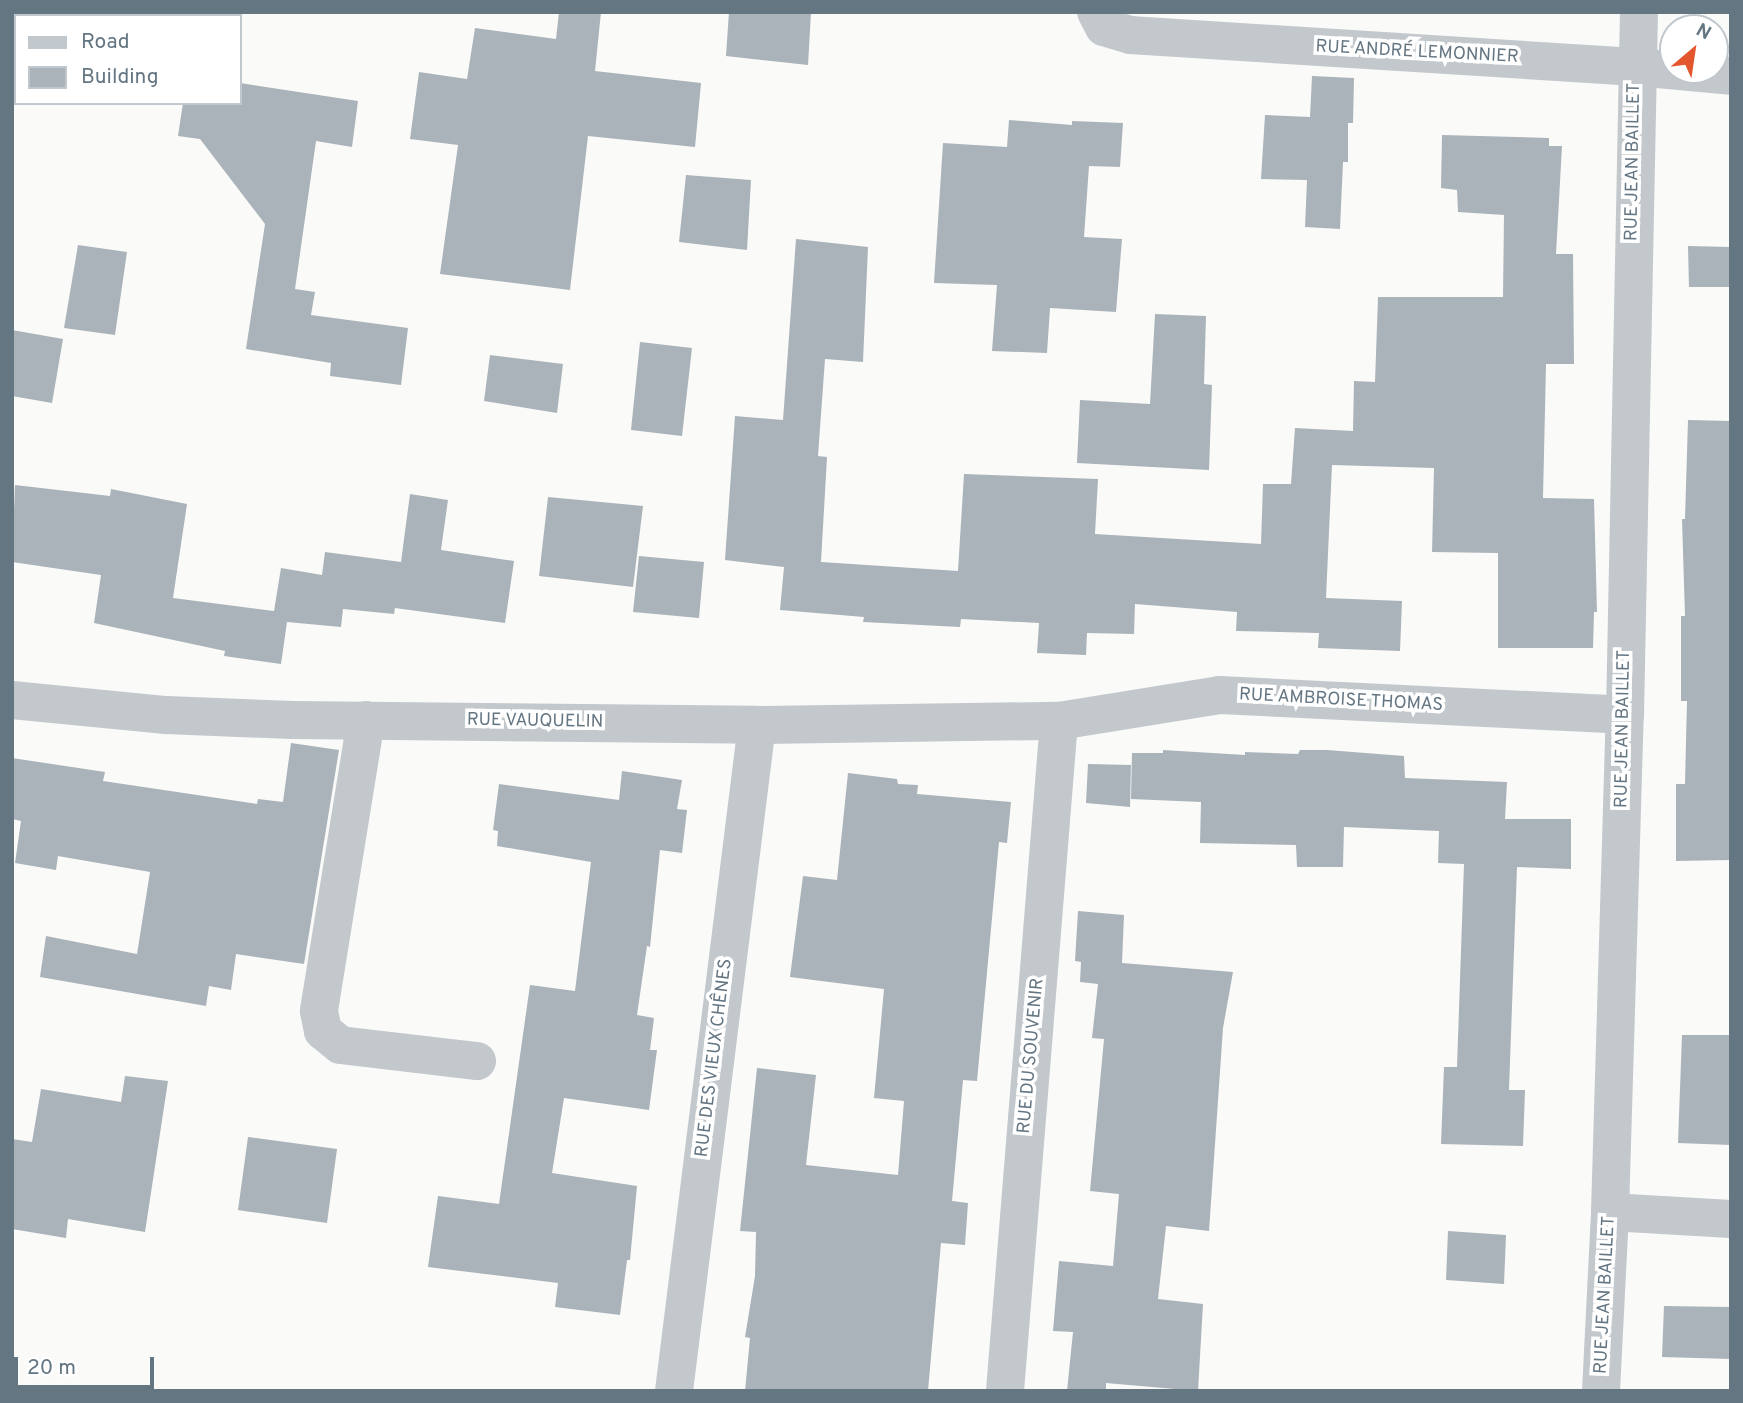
<!DOCTYPE html>
<html>
<head>
<meta charset="utf-8">
<style>
  body { margin:0 }
  #map { position:relative; width:1743px; height:1403px; overflow:hidden; background:#fafaf8; font-family:Overpass,sans-serif }
  div>[style] { position:absolute }
  [style*='--x'] { left:calc(var(--x)*1px); top:calc(var(--y)*1px); width:calc(var(--w)*1px); rotate:calc(var(--a)*1deg) }
  .building>* { inset:0; background:#aab3b9 }
  .street>* { height:38px; margin:-19px; padding:0 19px; transform-origin:19px; border-radius:19px; background:#c3c8cc }
  span { translate:-50% -50%; white-space:nowrap; text-align:center; line-height:1.15; -webkit-text-stroke:7px #fff; paint-order:stroke }
  .street-label { font-size:18px; color:#657683 }
  .frame { position:absolute; inset:0; border:14px solid #657683; pointer-events:none }
  .legend { position:absolute; left:14px; top:14px; width:228px; height:91px; box-sizing:border-box; background:#fff; border:2px solid #c1c8cd; margin:0; padding:9px 12px; list-style:none; font-size:21px; color:#657683 }
  .legend li { display:flex; align-items:center; gap:14px; height:35px }
  .legend b { width:35px; border:2px solid #c1c8cd }
  .north { position:absolute; left:1659px; top:14px; width:70px; height:70px; box-sizing:border-box; background:#fff; border:2px solid #c1c8cd; border-radius:50%; rotate:29deg; font-size:19px; font-weight:700; line-height:28px; text-align:center; color:#657683 }
  .north::after { content:''; display:block; margin:auto; width:24px; height:32px; background:#e4572e; clip-path:polygon(50% 0,100% 100%,50% 72%,0 100%) }
  .scale { position:absolute; left:14px; top:1357px; width:140px; height:32px; box-sizing:border-box; border:4px solid #657683; border-top:0; padding-left:9px; font-size:21px; line-height:24px; white-space:nowrap; color:#657683; -webkit-text-stroke:5px #fff; paint-order:stroke }
</style>
</head>
<body>
<div id="map">
  <div class="building">
    <div style="clip-path:polygon(559px 12px,601px 12px,595px 71px,701px 83px,695px 147px,588px 136px,570px 290px,440px 274px,458px 145px,410px 139px,419px 72px,467px 79px,475px 28px,556px 39px)"></div>
    <div style="clip-path:polygon(729px 12px,811px 12px,808px 65px,726px 56px)"></div>
    <div style="clip-path:polygon(1312px 76px,1354px 78px,1353px 123px,1348px 123px,1348px 162px,1343px 162px,1340px 229px,1305px 227px,1307px 180px,1261px 179px,1265px 115px,1310px 117px)"></div>
    <div style="clip-path:polygon(240px 83px,358px 101px,352px 147px,316px 141px,295px 289px,315px 292px,311px 315px,408px 328px,401px 385px,330px 376px,331px 363px,246px 349px,265px 224px,200px 139px,178px 136px,183px 103px,240px 103px)"></div>
    <div style="clip-path:polygon(1009px 120px,1072px 125px,1072px 121px,1123px 123px,1120px 167px,1089px 166px,1084px 237px,1122px 239px,1116px 312px,1050px 308px,1047px 353px,992px 351px,997px 285px,934px 283px,943px 143px,1007px 147px)"></div>
    <div style="clip-path:polygon(1442px 135px,1549px 138px,1549px 146px,1562px 146px,1556px 254px,1573px 254px,1574px 364px,1546px 364px,1543px 498px,1594px 499px,1597px 612px,1594px 612px,1593px 648px,1498px 648px,1498px 553px,1432px 552px,1434px 468px,1332px 465px,1326px 598px,1402px 601px,1400px 651px,1318px 648px,1319px 633px,1236px 631px,1237px 612px,1135px 604px,1134px 634px,1087px 633px,1086px 655px,1037px 653px,1039px 623px,961px 619px,960px 627px,863px 622px,864px 617px,780px 610px,784px 567px,725px 560px,735px 416px,783px 420px,796px 239px,868px 247px,863px 362px,825px 359px,818px 456px,827px 457px,821px 562px,958px 571px,964px 474px,1098px 479px,1095px 534px,1261px 544px,1263px 484px,1291px 484px,1295px 428px,1353px 431px,1354px 381px,1375px 382px,1378px 297px,1503px 297px,1504px 215px,1458px 212px,1457px 190px,1441px 188px)"></div>
    <div style="clip-path:polygon(686px 175px,751px 180px,747px 250px,679px 242px)"></div>
    <div style="clip-path:polygon(78px 245px,127px 252px,115px 335px,64px 328px)"></div>
    <div style="clip-path:polygon(1688px 246px,1730px 247px,1730px 287px,1689px 287px)"></div>
    <div style="clip-path:polygon(1155px 314px,1206px 316px,1204px 384px,1212px 385px,1209px 470px,1077px 463px,1080px 400px,1150px 404px)"></div>
    <div style="clip-path:polygon(12px 330px,63px 339px,52px 403px,12px 396px)"></div>
    <div style="clip-path:polygon(640px 342px,692px 348px,682px 436px,631px 430px)"></div>
    <div style="clip-path:polygon(490px 355px,563px 364px,557px 413px,484px 401px)"></div>
    <div style="clip-path:polygon(1688px 420px,1731px 421px,1731px 860px,1676px 861px,1676px 784px,1685px 784px,1687px 701px,1681px 701px,1681px 616px,1685px 616px,1682px 519px,1685px 519px)"></div>
    <div style="clip-path:polygon(15px 485px,110px 496px,111px 489px,187px 504px,173px 598px,274px 611px,281px 568px,322px 575px,325px 552px,401px 562px,410px 494px,448px 500px,441px 550px,514px 561px,505px 623px,395px 608px,394px 614px,343px 609px,341px 627px,287px 622px,281px 664px,224px 656px,225px 651px,94px 623px,101px 575px,12px 562px)"></div>
    <div style="clip-path:polygon(548px 497px,643px 506px,633px 587px,539px 576px)"></div>
    <div style="clip-path:polygon(639px 556px,704px 562px,699px 618px,633px 612px)"></div>
    <div style="clip-path:polygon(291px 743px,339px 750px,304px 964px,236px 954px,231px 990px,209px 986px,206px 1006px,40px 977px,46px 936px,137px 954px,150px 872px,58px 856px,56px 870px,15px 863px,21px 821px,12px 819px,12px 758px,105px 772px,103px 781px,257px 804px,258px 799px,283px 802px)"></div>
    <div style="clip-path:polygon(1163px 750px,1245px 755px,1245px 752px,1298px 754px,1300px 750px,1327px 750px,1404px 756px,1405px 778px,1507px 782px,1505px 819px,1571px 819px,1571px 869px,1517px 867px,1509px 1090px,1525px 1090px,1523px 1146px,1441px 1144px,1444px 1067px,1457px 1067px,1464px 864px,1438px 863px,1439px 831px,1344px 827px,1343px 867px,1297px 867px,1296px 845px,1200px 843px,1201px 802px,1131px 799px,1132px 753px,1163px 753px)"></div>
    <div style="clip-path:polygon(1088px 764px,1131px 765px,1130px 807px,1086px 803px)"></div>
    <div style="clip-path:polygon(622px 771px,682px 780px,677px 809px,687px 810px,682px 853px,660px 850px,650px 947px,647px 946px,637px 1015px,654px 1018px,650px 1050px,657px 1050px,649px 1110px,564px 1098px,552px 1173px,637px 1186px,630px 1260px,627px 1260px,620px 1315px,555px 1307px,558px 1283px,428px 1267px,438px 1196px,499px 1204px,530px 985px,575px 991px,591px 862px,497px 846px,498px 831px,493px 830px,499px 784px,619px 800px)"></div>
    <div style="clip-path:polygon(848px 773px,897px 779px,898px 784px,918px 785px,917px 794px,1011px 802px,1007px 843px,999px 842px,977px 1081px,963px 1080px,952px 1201px,968px 1203px,965px 1245px,941px 1243px,928px 1391px,745px 1391px,750px 1338px,745px 1337px,755px 1276px,756px 1232px,740px 1231px,757px 1068px,816px 1075px,806px 1165px,898px 1175px,904px 1101px,874px 1098px,884px 989px,790px 977px,803px 876px,837px 880px)"></div>
    <div style="clip-path:polygon(1078px 911px,1124px 915px,1122px 963px,1233px 972px,1223px 1028px,1209px 1231px,1166px 1226px,1158px 1299px,1203px 1304px,1198px 1391px,1106px 1383px,1106px 1391px,1067px 1391px,1073px 1332px,1053px 1331px,1059px 1261px,1113px 1266px,1119px 1194px,1090px 1191px,1104px 1039px,1092px 1038px,1098px 984px,1080px 982px,1081px 962px,1075px 961px)"></div>
    <div style="clip-path:polygon(1682px 1035px,1730px 1035px,1731px 1145px,1678px 1143px)"></div>
    <div style="clip-path:polygon(125px 1076px,168px 1081px,145px 1232px,68px 1219px,66px 1238px,12px 1229px,12px 1139px,32px 1142px,41px 1089px,121px 1102px)"></div>
    <div style="clip-path:polygon(248px 1137px,337px 1149px,327px 1223px,238px 1210px)"></div>
    <div style="clip-path:polygon(1448px 1231px,1506px 1235px,1504px 1284px,1446px 1280px)"></div>
    <div style="clip-path:polygon(1664px 1306px,1731px 1307px,1731px 1359px,1662px 1357px)"></div>
  </div>
  <div class="street">
    <div style="--x:1096;--y:12;--w:17;--a:62"></div>
    <div style="--x:1104;--y:27;--w:27;--a:17"></div>
    <div style="--x:1130;--y:35;--w:507;--a:3.62"></div>
    <div style="--x:1636;--y:67;--w:95;--a:5.4"></div>
    <div style="--x:12;--y:700;--w:155;--a:5.6"></div>
    <div style="--x:166;--y:715;--w:127;--a:2.3"></div>
    <div style="--x:293;--y:720;--w:464;--a:0.6"></div>
    <div style="--x:757;--y:725;--w:302;--a:-0.8"></div>
    <div style="--x:1059;--y:721;--w:163;--a:-9.2"></div>
    <div style="--x:1220;--y:695;--w:405;--a:2.8"></div>
    <div style="--x:366;--y:720;--w:295;--a:99.2"></div>
    <div style="--x:319;--y:1011;--w:20;--a:79"></div>
    <div style="--x:323;--y:1031;--w:22;--a:39"></div>
    <div style="--x:340;--y:1045;--w:138;--a:6.7"></div>
    <div style="--x:1610;--y:1212;--w:121;--a:3.3"></div>
    <div style="--x:674;--y:1391;--w:671;--a:-82.9"></div>
    <div style="--x:1005;--y:1391;--w:672;--a:-85.39"></div>
    <div style="--x:1601;--y:1391;--w:179;--a:-87.1"></div>
    <div style="--x:1610;--y:1212;--w:497;--a:-88.3"></div>
    <div style="--x:1625;--y:715;--w:703;--a:-88.86"></div>
  </div>
  <div class="street-label">
    <span style="left:1417px;top:53px;rotate:3deg">RUE ANDRÉ LEMONNIER</span>
    <span style="left:1634px;top:162px;rotate:-89deg">RUE JEAN BAILLET</span>
    <span style="left:1341px;top:701px;rotate:3deg">RUE AMBROISE THOMAS</span>
    <span style="left:535px;top:722px;rotate:1deg">RUE VAUQUELIN</span>
    <span style="left:1624px;top:729px;rotate:-89deg">RUE JEAN BAILLET</span>
    <span style="left:1032px;top:1056px;rotate:-85deg">RUE DU SOUVENIR</span>
    <span style="left:715px;top:1058px;rotate:-83deg">RUE DES VIEUX CHÊNES</span>
    <span style="left:1606px;top:1295px;rotate:-87deg">RUE JEAN BAILLET</span>
  </div>
  <div class="frame"></div>
  <ul class="legend">
  <li><b style="height:9px;background:#c3c8cc"></b>Road</li>
  <li><b style="height:19px;background:#aab3b9"></b>Building</li>
  </ul>
  <div class="north">N</div>
  <div class="scale">20 m</div>
</div>
</body>
</html>
